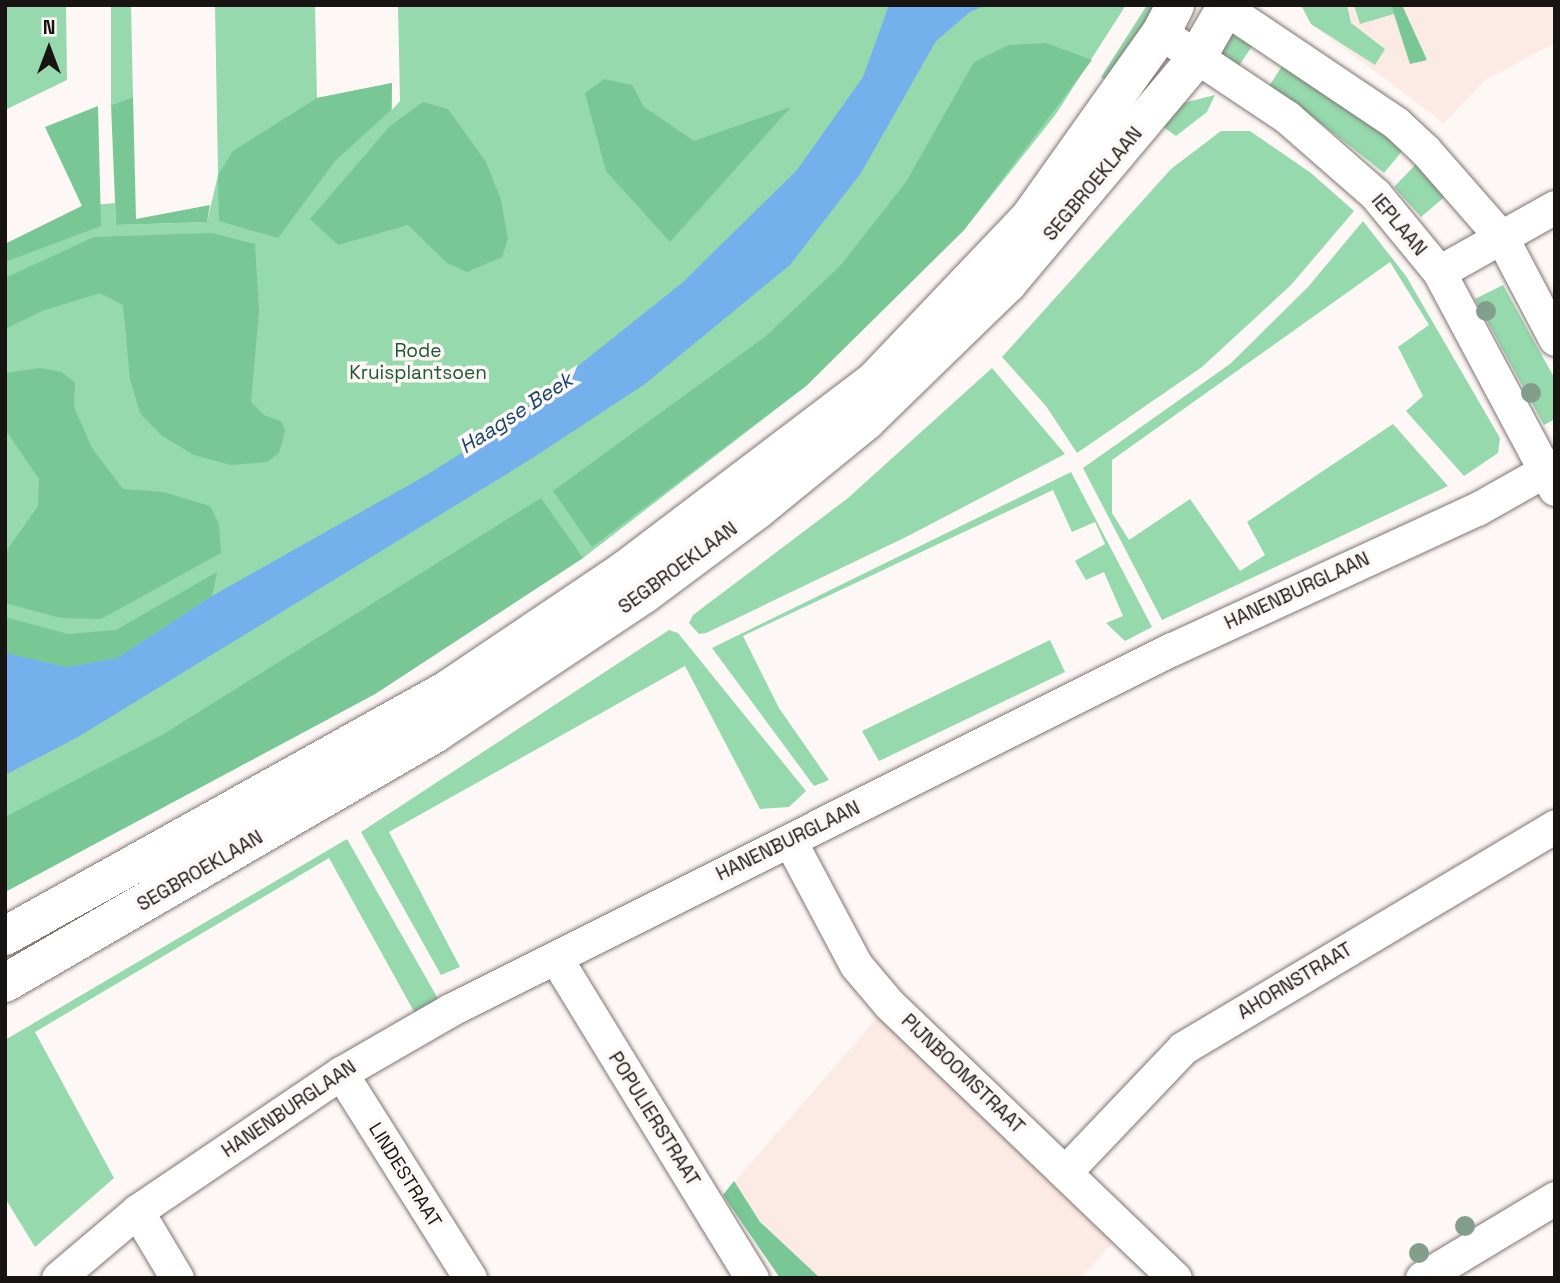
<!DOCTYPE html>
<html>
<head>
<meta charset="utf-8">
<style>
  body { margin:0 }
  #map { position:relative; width:1560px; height:1283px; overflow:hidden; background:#fdf8f6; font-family:"Space Grotesk",sans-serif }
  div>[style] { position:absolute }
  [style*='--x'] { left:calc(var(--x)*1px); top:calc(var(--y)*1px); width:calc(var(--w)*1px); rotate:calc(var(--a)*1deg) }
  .built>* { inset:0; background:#fcebe4 }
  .green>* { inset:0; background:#95d9ac }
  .forest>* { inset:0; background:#78c795 }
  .water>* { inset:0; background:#74b1ec }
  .roads { filter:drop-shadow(0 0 2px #817571) drop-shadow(0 0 2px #817571) }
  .minor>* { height:33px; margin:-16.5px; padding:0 16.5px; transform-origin:16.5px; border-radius:16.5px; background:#fff }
  .secondary>* { height:38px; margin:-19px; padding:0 19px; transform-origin:19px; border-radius:19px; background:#fff }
  .trees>* { width:20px; height:20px; margin:-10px; border-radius:50%; background:#829f8c }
  span { translate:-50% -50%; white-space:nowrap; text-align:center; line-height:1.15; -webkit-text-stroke:7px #fdf8f6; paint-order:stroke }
  .street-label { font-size:19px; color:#181412 }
  .park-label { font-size:19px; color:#1d5736 }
  .water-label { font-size:21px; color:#19456c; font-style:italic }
  .frame { position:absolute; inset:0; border:7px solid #181412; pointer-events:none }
  .north { position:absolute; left:14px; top:14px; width:70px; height:70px; -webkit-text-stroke:5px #fdf8f6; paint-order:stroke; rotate:0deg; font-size:19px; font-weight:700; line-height:28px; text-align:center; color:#181412 }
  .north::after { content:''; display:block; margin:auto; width:24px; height:32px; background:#181412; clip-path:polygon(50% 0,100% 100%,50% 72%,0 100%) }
</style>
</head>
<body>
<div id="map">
  <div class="built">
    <div style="clip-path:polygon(1301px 5px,1555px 5px,1555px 43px,1486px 80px,1444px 123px,1311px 24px)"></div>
    <div style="clip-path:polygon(889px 1004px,1124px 1230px,1081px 1278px,780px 1278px,723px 1195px)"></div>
  </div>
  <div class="green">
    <div style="clip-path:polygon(5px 5px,66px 5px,67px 80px,5px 110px)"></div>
    <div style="clip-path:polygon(111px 5px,131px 5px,133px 97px,111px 105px)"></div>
    <div style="clip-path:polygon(215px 5px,315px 5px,317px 98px,392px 83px,392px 110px,400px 101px,398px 5px,1126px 5px,1056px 114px,964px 230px,806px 386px,583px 558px,375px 694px,5px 892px,5px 244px,82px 206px,115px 203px,116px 225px,207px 222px,218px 175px)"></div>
    <div style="clip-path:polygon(1147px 5px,1159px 5px,1111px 83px,1101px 77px)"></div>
    <div style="clip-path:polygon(1301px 5px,1347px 5px,1351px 23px,1385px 49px,1375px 65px,1311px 24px)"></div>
    <div style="clip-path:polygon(1354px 5px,1391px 5px,1394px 14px,1360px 24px)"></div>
    <div style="clip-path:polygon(1232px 34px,1252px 46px,1235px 72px,1215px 59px)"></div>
    <div style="clip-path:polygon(1284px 63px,1350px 104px,1403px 150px,1384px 173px,1322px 124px,1266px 91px)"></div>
    <div style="clip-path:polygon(1215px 95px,1207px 112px,1176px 136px,1159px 124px,1179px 104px)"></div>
    <div style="clip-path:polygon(1221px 131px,1250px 131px,1311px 173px,1354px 211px,1291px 285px,1202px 367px,1077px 453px,1046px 406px,1002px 357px,1171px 169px)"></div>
    <div style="clip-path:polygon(1418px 162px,1448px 194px,1421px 217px,1394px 187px)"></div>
    <div style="clip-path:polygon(1363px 221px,1406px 276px,1500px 438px,1498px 453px,1464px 476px,1406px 411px,1423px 396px,1398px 347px,1429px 325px,1390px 262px,1112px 460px,1112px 513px,1129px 540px,1190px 499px,1240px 571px,1265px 555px,1247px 522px,1393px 424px,1448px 486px,1162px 620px,1083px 468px,1230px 364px,1308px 287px)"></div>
    <div style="clip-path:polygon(1503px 285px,1555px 379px,1555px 419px,1544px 425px,1475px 299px)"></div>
    <div style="clip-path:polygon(992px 368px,1065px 454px,906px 537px,706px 633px,699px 634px,689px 623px,693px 615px,848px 498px)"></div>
    <div style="clip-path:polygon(1071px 472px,1152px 627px,1125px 641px,1106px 623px,1123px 616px,1104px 572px,1086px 580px,1075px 561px,1105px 544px,1095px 522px,1072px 532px,1053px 490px,743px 636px,779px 708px,829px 780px,814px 786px,712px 648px)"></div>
    <div style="clip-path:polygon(669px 630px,678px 633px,806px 791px,789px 807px,760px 809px,685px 666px,389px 832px,460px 967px,441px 975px,361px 832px)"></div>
    <div style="clip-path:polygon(1050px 640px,1065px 672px,879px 761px,862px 731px)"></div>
    <div style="clip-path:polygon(347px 839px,441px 1004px,417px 1017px,329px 858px,35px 1032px,114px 1178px,35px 1247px,5px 1198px,5px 1040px)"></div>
  </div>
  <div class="forest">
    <div style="clip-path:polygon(1391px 5px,1402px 5px,1427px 60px,1410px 64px)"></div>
    <div style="clip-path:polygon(1046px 43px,1092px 60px,964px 230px,806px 386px,592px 547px,553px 491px,766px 336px,840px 266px,906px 182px,974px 62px,1009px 45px)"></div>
    <div style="clip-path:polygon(604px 79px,632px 85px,644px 107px,694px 141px,791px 107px,670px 242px,606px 171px,585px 93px)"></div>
    <div style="clip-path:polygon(392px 83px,391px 110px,335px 161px,278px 238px,219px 221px,218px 175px,233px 151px,317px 98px)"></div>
    <div style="clip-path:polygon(133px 97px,136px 219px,210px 205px,207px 222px,116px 225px,111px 105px)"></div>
    <div style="clip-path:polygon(423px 102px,448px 109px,486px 162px,501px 200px,508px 239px,502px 257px,467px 272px,447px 263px,408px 225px,338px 245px,310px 219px,390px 126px)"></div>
    <div style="clip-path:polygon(98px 106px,101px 226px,5px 262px,5px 244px,82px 206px,45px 127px)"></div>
    <div style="clip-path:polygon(212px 233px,255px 244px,259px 311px,251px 402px,264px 415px,282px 422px,285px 431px,279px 453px,267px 462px,231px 465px,194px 455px,161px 435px,140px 413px,130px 379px,123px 305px,100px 293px,42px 311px,5px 329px,5px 278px,94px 237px)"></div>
    <div style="clip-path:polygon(40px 368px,61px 372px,75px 382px,74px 407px,92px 448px,123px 489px,163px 492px,210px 506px,219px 524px,221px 553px,101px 619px,61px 618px,5px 603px,5px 553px,38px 506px,39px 479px,5px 429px,5px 373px)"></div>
    <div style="clip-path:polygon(541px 498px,583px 558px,375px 694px,5px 892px,5px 817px,162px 735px)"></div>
    <div style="clip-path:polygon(217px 572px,212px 596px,117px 658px,67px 667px,5px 653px,5px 617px,68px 634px,116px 630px)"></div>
    <div style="clip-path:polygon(734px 1181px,760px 1222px,820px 1278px,780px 1278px,723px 1195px)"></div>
  </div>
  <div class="water">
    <div style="clip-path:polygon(889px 5px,987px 5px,970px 12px,936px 41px,861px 173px,790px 265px,645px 384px,531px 459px,78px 737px,5px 775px,5px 653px,67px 667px,117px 658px,212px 596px,425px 476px,495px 432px,682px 283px,797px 170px,863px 77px)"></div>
  </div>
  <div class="roads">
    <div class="minor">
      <div style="--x:1225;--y:8;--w:206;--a:33.9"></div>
      <div style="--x:1396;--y:123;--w:40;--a:43"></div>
      <div style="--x:1425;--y:150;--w:117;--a:48.8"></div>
      <div style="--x:1502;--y:238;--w:114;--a:62.3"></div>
      <div style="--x:1161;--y:33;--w:151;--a:33.7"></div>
      <div style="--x:1287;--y:117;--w:117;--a:41.2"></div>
      <div style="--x:1375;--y:194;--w:101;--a:50.6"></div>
      <div style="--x:1439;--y:272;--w:246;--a:61.9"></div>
      <div style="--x:1439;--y:272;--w:133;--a:-29.3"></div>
      <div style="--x:790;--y:841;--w:140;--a:62"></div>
      <div style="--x:856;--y:965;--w:51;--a:49.8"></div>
      <div style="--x:889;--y:1004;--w:396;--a:43.8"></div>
      <div style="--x:557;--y:960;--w:373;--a:58.5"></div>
      <div style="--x:341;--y:1073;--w:242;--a:57.8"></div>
      <div style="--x:1065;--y:1172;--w:171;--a:-46.4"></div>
      <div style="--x:1183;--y:1048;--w:433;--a:-30.8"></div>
      <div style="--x:137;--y:1211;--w:78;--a:59.2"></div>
      <div style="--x:58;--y:1278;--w:104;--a:-40.3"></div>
      <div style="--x:137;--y:1211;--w:246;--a:-34.1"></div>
      <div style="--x:341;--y:1073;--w:126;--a:-30"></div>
      <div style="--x:450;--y:1010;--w:807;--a:-26.57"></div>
      <div style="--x:1172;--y:649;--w:336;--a:-24.7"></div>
      <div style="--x:1477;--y:509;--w:90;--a:-29.4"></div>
      <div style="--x:1422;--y:1278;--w:155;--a:-31"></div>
    </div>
    <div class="secondary">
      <div style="--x:5;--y:936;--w:506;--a:-29.1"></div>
      <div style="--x:447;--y:690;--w:215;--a:-34"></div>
      <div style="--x:625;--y:570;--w:313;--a:-37.2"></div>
      <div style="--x:874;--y:381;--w:226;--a:-46.4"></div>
      <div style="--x:1030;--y:217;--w:226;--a:-54.6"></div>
      <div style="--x:1161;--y:33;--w:31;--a:-63"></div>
      <div style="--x:5;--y:983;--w:498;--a:-30.1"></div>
      <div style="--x:436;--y:733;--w:249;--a:-33.7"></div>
      <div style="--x:643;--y:595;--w:142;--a:-36.7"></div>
      <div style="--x:757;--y:510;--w:141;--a:-39.2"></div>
      <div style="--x:866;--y:421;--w:197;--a:-44.2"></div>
      <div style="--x:1007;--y:284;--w:294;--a:-50"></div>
      <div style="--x:1196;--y:59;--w:62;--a:-60.1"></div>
    </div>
  </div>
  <div class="trees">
    <div style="left:1486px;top:311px"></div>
    <div style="left:1531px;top:393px"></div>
    <div style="left:1465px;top:1226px"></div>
    <div style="left:1419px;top:1253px"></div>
  </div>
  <div class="street-label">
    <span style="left:1093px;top:184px;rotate:-50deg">SEGBROEKLAAN</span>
    <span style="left:1399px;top:225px;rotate:50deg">IEPLAAN</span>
    <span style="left:678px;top:568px;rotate:-36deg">SEGBROEKLAAN</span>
    <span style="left:1297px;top:591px;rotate:-25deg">HANENBURGLAAN</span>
    <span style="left:788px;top:841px;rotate:-26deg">HANENBURGLAAN</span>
    <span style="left:200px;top:871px;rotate:-30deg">SEGBROEKLAAN</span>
    <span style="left:1295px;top:981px;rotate:-31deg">AHORNSTRAAT</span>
    <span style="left:963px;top:1074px;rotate:44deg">PIJNBOOMSTRAAT</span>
    <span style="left:289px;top:1109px;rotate:-34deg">HANENBURGLAAN</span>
    <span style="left:654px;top:1119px;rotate:58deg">POPULIERSTRAAT</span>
    <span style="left:405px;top:1175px;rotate:58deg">LINDESTRAAT</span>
  </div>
  <div class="park-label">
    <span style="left:418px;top:362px">Rode<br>Kruisplantsoen</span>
  </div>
  <div class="water-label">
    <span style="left:516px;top:413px;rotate:-33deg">Haagse Beek</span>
  </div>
  <div class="frame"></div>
  <div class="north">N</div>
</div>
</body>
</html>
